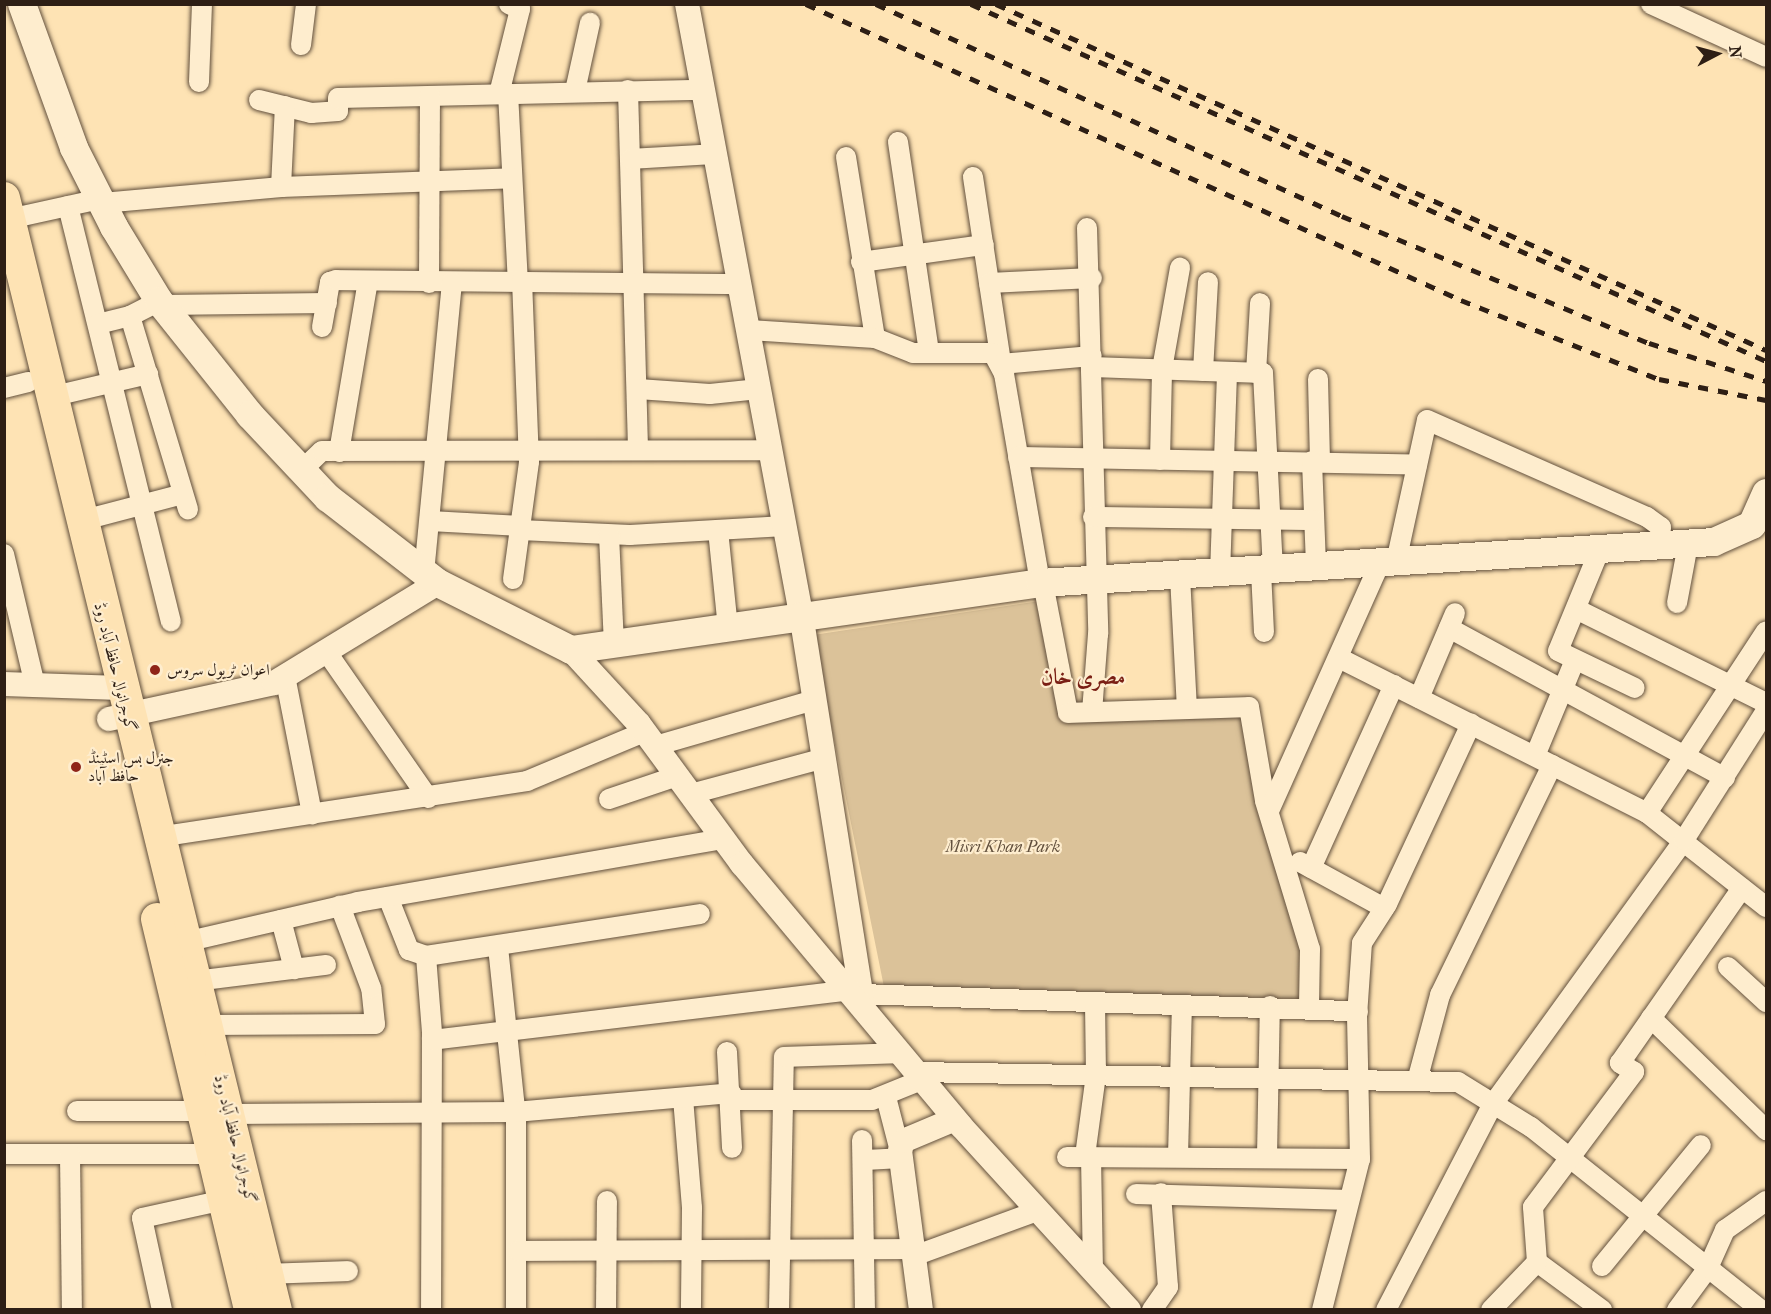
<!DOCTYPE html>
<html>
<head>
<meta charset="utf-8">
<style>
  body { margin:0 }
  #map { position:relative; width:1771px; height:1314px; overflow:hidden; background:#fee3b4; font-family:"IM FELL French Canon",Amiri,serif }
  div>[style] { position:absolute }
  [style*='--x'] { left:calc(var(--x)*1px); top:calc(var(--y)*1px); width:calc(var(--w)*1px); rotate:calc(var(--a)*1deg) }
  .green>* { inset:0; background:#dbc299 }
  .roads { filter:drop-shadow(0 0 2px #62503d) drop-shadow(0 0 2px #62503d) }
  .minor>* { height:20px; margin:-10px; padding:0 10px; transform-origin:10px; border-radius:10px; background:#feedce }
  .tertiary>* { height:24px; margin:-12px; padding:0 12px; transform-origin:12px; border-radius:12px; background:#feedce }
  .secondary>* { height:28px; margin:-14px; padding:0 14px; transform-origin:14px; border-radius:14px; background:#feedce }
  .primary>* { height:32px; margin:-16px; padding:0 16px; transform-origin:16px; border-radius:16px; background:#fee3b4 }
  .rail>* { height:4.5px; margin-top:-2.25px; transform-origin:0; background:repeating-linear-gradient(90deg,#2e1f15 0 10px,transparent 0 20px) }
  .dots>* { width:16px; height:16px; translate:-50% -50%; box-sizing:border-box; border:3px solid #feedce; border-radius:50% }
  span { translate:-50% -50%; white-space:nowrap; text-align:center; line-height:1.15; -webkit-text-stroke:4.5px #feedce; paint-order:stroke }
  .street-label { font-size:16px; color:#2e1f15 }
  .poi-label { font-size:16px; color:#2e1f15 }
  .left { translate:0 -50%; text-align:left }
  .park-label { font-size:16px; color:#62503d; font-style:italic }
  .district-label { font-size:22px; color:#7a1f14; font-weight:700 }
  .frame { position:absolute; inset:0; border:6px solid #2e1f15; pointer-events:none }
  .north { position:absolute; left:1687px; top:24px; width:60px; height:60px; -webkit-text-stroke:4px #feedce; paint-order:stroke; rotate:84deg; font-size:16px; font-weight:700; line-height:24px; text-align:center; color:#2e1f15 }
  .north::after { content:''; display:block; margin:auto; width:21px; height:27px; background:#2e1f15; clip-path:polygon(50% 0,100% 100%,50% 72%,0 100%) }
</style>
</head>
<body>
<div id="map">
  <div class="green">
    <div style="clip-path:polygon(1040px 601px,1064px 716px,1245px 713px,1302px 939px,1303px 999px,884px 987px,813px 635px)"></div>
  </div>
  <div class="roads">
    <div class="minor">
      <div style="--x:1651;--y:4;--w:127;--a:24.7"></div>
      <div style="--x:301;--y:45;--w:41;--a:-83"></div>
      <div style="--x:199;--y:82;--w:78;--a:-87.8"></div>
      <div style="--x:628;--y:90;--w:360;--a:88.4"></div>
      <div style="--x:575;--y:91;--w:70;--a:-77.6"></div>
      <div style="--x:508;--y:93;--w:188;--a:87"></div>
      <div style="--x:499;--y:94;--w:88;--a:-76.1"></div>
      <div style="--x:520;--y:9;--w:12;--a:-156"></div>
      <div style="--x:259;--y:100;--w:54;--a:14"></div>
      <div style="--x:311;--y:113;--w:27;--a:-4"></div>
      <div style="--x:338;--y:111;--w:13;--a:-90"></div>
      <div style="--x:338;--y:98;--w:366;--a:-1.3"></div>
      <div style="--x:898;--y:142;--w:213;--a:81.6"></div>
      <div style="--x:846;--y:157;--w:183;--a:80.9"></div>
      <div style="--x:631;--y:159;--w:85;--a:-3.4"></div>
      <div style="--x:973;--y:177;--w:187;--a:81.4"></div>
      <div style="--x:281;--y:187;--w:81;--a:-87.2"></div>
      <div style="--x:102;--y:203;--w:180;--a:-5.1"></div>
      <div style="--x:281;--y:187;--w:231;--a:-2.2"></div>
      <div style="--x:68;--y:206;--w:428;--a:76.1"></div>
      <div style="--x:9;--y:219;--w:93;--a:-12.4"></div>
      <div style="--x:1087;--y:228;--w:406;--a:88.4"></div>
      <div style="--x:1098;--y:634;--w:78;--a:94.4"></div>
      <div style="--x:861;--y:262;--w:124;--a:-7.9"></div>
      <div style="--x:429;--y:283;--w:187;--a:-89.7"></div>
      <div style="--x:989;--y:283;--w:103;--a:-2.8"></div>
      <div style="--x:163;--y:305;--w:164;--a:-0.7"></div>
      <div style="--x:130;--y:316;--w:202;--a:73.3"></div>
      <div style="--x:98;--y:324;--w:33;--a:-14"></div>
      <div style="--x:130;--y:316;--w:33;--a:-27"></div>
      <div style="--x:322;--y:327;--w:46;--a:-79.9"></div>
      <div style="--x:330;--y:282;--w:6;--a:-18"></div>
      <div style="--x:336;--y:280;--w:404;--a:0.6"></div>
      <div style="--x:749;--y:330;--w:126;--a:3.6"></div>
      <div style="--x:875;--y:338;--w:41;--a:21.5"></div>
      <div style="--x:913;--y:353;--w:80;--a:0"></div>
      <div style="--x:993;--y:353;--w:24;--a:62"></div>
      <div style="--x:1004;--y:374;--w:212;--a:80.2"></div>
      <div style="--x:1001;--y:364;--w:91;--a:-5"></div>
      <div style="--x:1092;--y:367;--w:171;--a:2"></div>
      <div style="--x:1263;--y:373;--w:197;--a:87.1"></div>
      <div style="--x:1203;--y:371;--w:89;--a:-86.8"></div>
      <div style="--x:1256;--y:373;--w:70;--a:-86.7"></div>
      <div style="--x:1318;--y:379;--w:83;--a:88.6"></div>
      <div style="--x:4;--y:388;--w:25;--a:-14"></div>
      <div style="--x:638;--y:389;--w:72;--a:4"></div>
      <div style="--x:710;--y:394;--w:49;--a:-5.8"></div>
      <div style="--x:50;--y:397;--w:101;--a:-13.2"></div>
      <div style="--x:339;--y:452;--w:173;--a:-80.4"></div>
      <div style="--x:1018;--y:457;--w:399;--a:1.1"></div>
      <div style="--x:1160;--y:460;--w:91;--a:-88.7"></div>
      <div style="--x:1162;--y:369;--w:103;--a:-79.9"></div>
      <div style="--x:1312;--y:461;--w:106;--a:87.8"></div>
      <div style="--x:300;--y:472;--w:30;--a:-44"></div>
      <div style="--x:322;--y:451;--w:449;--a:-0.1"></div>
      <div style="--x:1093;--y:517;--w:221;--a:0.8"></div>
      <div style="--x:80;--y:521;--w:106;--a:-14.7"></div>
      <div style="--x:430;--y:521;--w:91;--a:3.1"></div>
      <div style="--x:520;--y:530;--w:110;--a:2.6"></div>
      <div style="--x:630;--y:535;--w:155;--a:-3.3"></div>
      <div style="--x:718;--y:530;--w:99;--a:84.2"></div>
      <div style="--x:609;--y:535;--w:111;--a:87.4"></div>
      <div style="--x:1600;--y:549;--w:110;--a:112.4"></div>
      <div style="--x:1558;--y:651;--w:85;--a:25.7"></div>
      <div style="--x:4;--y:554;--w:135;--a:76.7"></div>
      <div style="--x:1396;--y:562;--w:145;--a:-77.7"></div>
      <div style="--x:1427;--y:420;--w:240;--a:23.8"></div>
      <div style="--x:1647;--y:517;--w:17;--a:36"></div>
      <div style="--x:1661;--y:527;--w:19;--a:96"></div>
      <div style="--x:1261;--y:571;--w:61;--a:87.2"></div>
      <div style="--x:424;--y:573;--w:292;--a:-84.5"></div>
      <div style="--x:1220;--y:574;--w:202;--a:-88"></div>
      <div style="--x:1180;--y:576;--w:132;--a:87"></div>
      <div style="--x:513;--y:579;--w:118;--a:-82.2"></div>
      <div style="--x:529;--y:462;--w:181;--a:-92.2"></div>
      <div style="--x:1043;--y:583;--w:132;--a:79.1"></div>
      <div style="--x:1068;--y:713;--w:181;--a:-1.9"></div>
      <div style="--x:1249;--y:707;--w:95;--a:80.3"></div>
      <div style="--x:1265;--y:801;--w:155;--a:73.1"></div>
      <div style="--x:1310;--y:949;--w:57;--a:91"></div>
      <div style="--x:1677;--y:603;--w:60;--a:-79.4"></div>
      <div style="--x:1576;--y:609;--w:212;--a:26.3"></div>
      <div style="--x:1449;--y:628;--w:314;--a:28.5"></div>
      <div style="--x:326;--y:651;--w:179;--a:55.2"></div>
      <div style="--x:1339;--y:658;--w:345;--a:26.7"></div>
      <div style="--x:1647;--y:813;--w:152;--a:38.3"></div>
      <div style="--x:285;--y:676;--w:141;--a:78.9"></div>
      <div style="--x:1419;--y:698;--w:92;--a:-67"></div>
      <div style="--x:655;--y:746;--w:166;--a:-16.1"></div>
      <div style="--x:1535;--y:756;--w:104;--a:-67.4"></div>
      <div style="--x:691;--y:794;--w:138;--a:-15.1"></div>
      <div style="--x:609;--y:799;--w:72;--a:-18.7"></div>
      <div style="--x:1269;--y:811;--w:272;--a:-65.9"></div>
      <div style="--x:1647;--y:813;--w:217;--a:-56.8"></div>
      <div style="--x:158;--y:837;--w:373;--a:-8.6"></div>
      <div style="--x:527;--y:781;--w:127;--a:-22.7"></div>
      <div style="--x:1300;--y:862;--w:96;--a:28.7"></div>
      <div style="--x:1311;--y:868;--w:201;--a:-65.6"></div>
      <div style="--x:388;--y:897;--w:57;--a:68.4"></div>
      <div style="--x:409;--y:950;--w:18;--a:19"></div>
      <div style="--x:426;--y:956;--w:277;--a:-8.7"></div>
      <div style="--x:281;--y:920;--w:51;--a:75.1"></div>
      <div style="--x:185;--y:942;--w:178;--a:-13"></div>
      <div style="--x:358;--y:902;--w:371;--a:-9.8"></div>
      <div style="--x:498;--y:947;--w:173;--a:84"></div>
      <div style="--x:516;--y:1119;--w:191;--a:90"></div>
      <div style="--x:426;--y:956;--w:77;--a:85.5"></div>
      <div style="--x:432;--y:1033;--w:277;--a:90.2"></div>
      <div style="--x:1728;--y:967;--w:52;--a:42.6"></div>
      <div style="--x:195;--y:981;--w:132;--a:-7"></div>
      <div style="--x:861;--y:994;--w:497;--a:2"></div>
      <div style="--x:1651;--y:1018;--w:161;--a:44.2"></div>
      <div style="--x:206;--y:1025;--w:169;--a:-0.3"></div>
      <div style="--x:375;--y:1024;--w:36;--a:-96"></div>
      <div style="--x:371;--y:988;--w:88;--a:-110.7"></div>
      <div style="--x:432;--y:1040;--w:421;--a:-6.8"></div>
      <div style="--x:727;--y:1052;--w:96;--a:87"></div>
      <div style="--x:917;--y:1072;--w:541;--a:1.06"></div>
      <div style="--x:1458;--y:1082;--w:86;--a:31.7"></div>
      <div style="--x:1531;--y:1127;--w:294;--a:38.5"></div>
      <div style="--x:1417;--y:1081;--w:89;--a:-75"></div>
      <div style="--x:1440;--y:995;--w:256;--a:-64"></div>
      <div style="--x:886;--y:1097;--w:56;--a:75.5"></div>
      <div style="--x:683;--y:1098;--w:110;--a:85.3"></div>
      <div style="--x:692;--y:1208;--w:102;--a:90.6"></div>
      <div style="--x:733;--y:1100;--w:139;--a:0"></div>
      <div style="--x:872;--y:1100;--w:56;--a:-22"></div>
      <div style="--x:77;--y:1111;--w:126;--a:0"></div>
      <div style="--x:229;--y:1114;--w:286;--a:-0.4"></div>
      <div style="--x:515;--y:1112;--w:217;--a:-5"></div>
      <div style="--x:862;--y:1140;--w:170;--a:89"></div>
      <div style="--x:4;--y:1154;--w:209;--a:0"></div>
      <div style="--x:70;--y:1154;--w:156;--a:89.3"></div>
      <div style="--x:1085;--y:1156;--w:82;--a:-82.3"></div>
      <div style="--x:1096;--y:1075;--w:72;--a:-90.8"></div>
      <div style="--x:1091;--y:1156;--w:116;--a:89"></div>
      <div style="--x:1178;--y:1156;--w:150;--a:-88.5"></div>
      <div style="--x:1267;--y:1156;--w:150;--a:-88.9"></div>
      <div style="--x:1067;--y:1157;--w:293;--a:0.4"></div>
      <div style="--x:865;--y:1160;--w:36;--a:-3"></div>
      <div style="--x:1136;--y:1194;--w:213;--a:1.6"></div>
      <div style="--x:518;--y:1251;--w:395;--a:-0.3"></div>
      <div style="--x:914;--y:1256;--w:131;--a:-20.1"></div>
      <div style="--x:1537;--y:1262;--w:81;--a:36.4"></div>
      <div style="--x:1602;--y:1266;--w:156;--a:-50.7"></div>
      <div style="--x:267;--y:1274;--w:81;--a:-2.1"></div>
      <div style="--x:162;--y:1310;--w:94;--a:-102.3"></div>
      <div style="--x:142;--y:1218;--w:84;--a:-12.4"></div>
      <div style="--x:606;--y:1310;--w:109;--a:-89.5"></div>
      <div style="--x:779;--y:1310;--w:253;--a:-88.9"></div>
      <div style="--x:784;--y:1057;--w:118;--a:-1.9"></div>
      <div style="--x:1152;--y:1310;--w:28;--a:-55"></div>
      <div style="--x:1168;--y:1287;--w:94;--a:-94.3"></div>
      <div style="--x:1322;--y:1310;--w:156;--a:-75.9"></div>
      <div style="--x:1360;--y:1159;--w:143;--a:-91.2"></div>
      <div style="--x:1357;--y:1016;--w:73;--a:-86.1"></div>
      <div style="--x:1362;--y:943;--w:46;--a:-57.3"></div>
      <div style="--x:1387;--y:904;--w:199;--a:-65"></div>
      <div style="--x:1386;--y:1310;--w:232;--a:-62.6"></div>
      <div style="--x:1493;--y:1104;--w:326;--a:-54.1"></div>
      <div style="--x:1684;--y:840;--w:153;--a:-57.6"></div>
      <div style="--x:1491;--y:1310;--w:66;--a:-46.2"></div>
      <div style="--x:1537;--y:1262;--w:55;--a:-94.2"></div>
      <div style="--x:1533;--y:1207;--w:169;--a:-53.2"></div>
      <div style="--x:1634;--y:1072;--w:17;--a:-147"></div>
      <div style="--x:1620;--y:1063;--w:213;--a:-55.1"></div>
      <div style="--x:1677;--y:1310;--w:52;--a:-53.6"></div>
      <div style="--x:1708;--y:1268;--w:42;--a:-65.9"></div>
      <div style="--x:1725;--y:1230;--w:50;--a:-35.3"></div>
    </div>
    <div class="tertiary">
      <div style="--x:687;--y:4;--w:621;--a:79.41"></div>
      <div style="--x:801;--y:614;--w:395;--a:81"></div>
      <div style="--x:571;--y:650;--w:100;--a:47.4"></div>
      <div style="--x:639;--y:724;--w:174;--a:53.7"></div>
      <div style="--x:742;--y:864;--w:341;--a:50.1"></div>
      <div style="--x:961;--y:1126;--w:249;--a:47.6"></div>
      <div style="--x:4;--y:684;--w:116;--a:2"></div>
      <div style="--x:109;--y:719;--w:169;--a:-12.3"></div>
      <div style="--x:274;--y:683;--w:192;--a:-31.4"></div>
      <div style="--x:921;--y:1310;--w:160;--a:-97.5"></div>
      <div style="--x:900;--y:1151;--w:10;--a:-73"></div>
      <div style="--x:903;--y:1141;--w:56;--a:-22.9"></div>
    </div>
    <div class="secondary">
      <div style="--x:22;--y:4;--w:153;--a:70.1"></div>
      <div style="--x:74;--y:148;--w:89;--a:63.1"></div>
      <div style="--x:114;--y:227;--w:87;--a:58.7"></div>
      <div style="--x:159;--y:301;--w:146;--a:51.4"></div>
      <div style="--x:250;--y:415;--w:114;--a:46.8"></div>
      <div style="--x:328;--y:498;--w:139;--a:37.7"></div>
      <div style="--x:438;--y:583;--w:149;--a:26.7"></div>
      <div style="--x:571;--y:650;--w:474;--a:-8.1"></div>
      <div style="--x:1040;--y:583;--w:675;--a:-3.48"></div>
      <div style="--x:1714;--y:542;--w:42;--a:-24.1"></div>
      <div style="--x:1752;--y:525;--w:35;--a:-66"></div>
    </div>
    <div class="primary">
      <div style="--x:4;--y:198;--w:1145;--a:76.26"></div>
      <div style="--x:157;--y:919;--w:402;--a:76.6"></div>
    </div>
  </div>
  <div class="rail">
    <div style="--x:806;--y:4;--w:719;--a:24.32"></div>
    <div style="--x:1461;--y:300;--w:213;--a:21.8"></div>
    <div style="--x:1659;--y:379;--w:109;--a:11.1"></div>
    <div style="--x:876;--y:4;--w:512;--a:24.46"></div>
    <div style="--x:1342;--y:216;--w:332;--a:22.5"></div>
    <div style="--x:1649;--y:343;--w:123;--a:18"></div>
    <div style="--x:971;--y:4;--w:871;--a:24.18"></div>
    <div style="--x:996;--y:4;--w:844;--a:24.2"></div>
  </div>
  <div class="dots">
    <div style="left:155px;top:670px;background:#8f2418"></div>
    <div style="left:76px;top:767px;background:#8f2418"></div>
  </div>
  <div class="street-label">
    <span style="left:115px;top:667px;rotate:76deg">گوجرانوالہ حافظ آباد روڈ</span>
    <span style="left:235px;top:1139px;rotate:76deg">گوجرانوالہ حافظ آباد روڈ</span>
  </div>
  <div class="poi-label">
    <span class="left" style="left:167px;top:670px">اعوان ٹریول سروس</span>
    <span class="left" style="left:88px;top:767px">جنرل بس اسٹینڈ<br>حافظ آباد</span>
  </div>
  <div class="park-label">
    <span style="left:1003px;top:847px">Misri Khan Park</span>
  </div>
  <div class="district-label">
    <span style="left:1083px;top:678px">مصری خان</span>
  </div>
  <div class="frame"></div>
  <div class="north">N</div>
</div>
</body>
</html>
